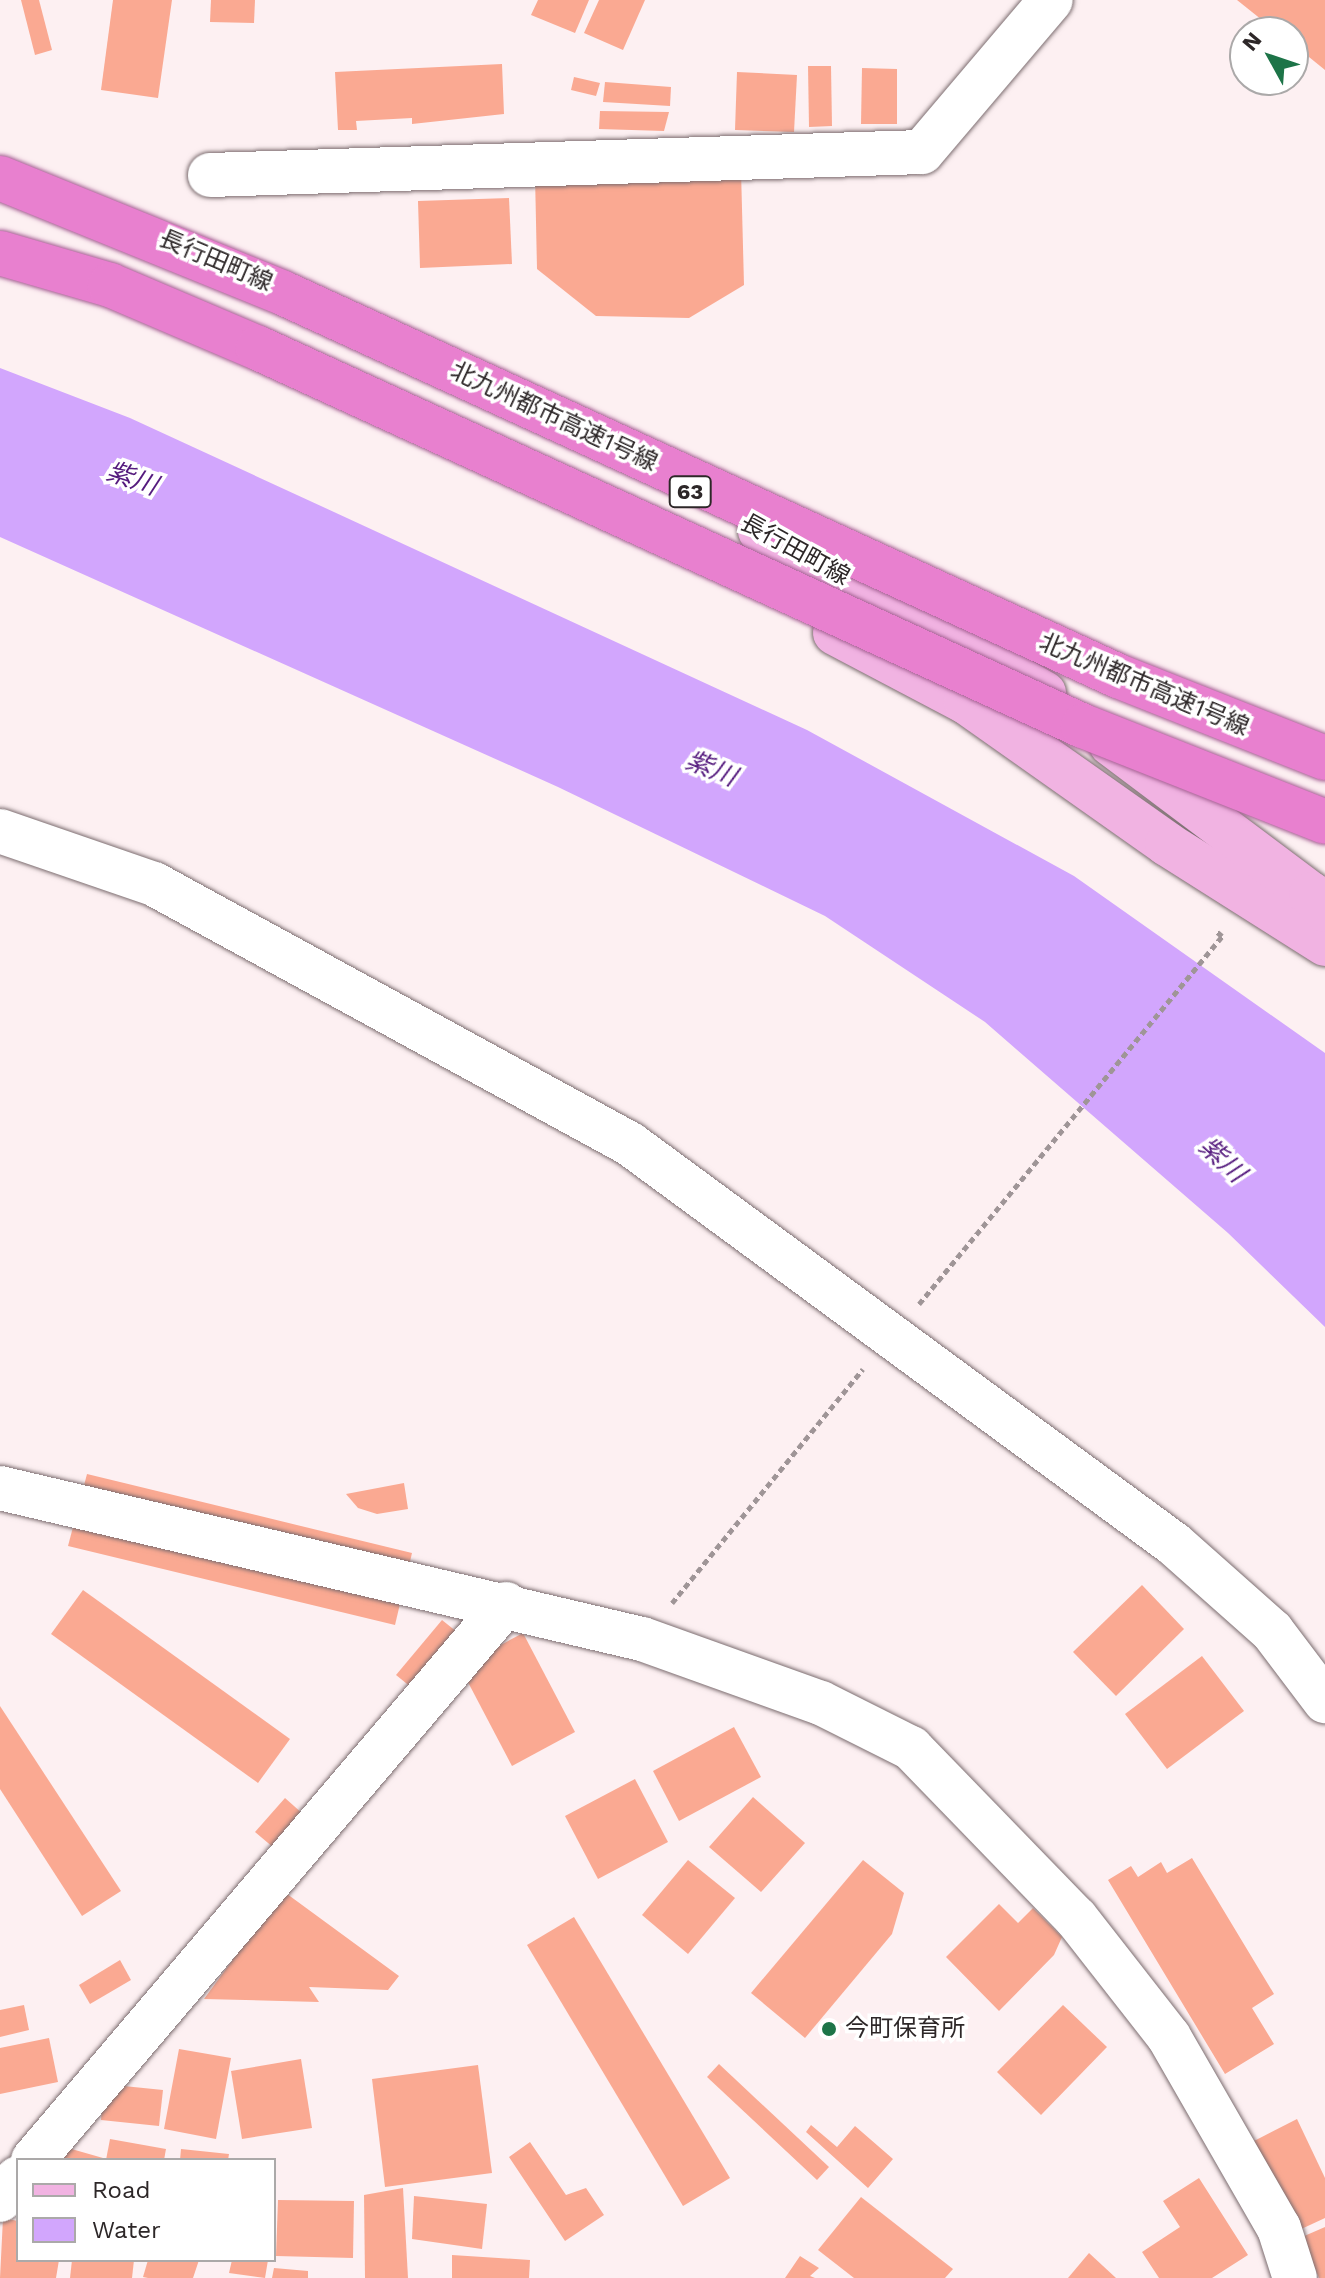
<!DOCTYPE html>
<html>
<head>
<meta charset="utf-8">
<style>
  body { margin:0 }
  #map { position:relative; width:1325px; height:2278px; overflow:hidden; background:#fdf0f2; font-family:"Work Sans","Noto Sans JP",sans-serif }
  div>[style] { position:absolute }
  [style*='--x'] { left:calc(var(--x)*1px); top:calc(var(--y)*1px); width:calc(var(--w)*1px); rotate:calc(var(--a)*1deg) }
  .water>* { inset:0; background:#d2a6fd }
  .building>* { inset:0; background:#faa992 }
  .path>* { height:5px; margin-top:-2.5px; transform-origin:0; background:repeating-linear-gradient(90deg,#9f9597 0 6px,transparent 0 10px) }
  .roads { filter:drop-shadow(0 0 2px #7c6d70) drop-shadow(0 0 2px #7c6d70) }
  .minor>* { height:44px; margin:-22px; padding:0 22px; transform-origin:22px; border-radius:22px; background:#fff }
  .major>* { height:44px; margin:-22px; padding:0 22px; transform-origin:22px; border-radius:22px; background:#f1b3e2 }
  .bridges { filter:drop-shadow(0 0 2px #a76195) drop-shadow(0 0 2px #a76195) }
  .highway-bridge>* { height:44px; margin:-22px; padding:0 22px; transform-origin:22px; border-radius:22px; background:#e880cf }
  .dots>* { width:22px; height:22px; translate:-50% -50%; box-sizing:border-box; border:4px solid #fff; border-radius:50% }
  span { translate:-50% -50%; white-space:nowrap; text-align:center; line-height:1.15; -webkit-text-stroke:7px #fff; paint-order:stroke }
  .shield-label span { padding:2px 6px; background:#fff; border:2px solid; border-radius:6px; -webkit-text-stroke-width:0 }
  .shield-label { font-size:22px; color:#2d2728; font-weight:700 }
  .street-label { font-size:24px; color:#2d2728 }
  .poi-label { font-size:24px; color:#2d2728 }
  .left { translate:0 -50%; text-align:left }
  .water-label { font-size:26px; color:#551b7e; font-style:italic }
  .legend { position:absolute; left:16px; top:2158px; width:260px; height:104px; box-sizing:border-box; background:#fff; border:2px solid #aba9a9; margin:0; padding:10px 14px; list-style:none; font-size:24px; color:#2d2728 }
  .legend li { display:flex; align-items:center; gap:16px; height:40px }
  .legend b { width:40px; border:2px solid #aba9a9 }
  .north { position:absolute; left:1229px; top:16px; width:80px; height:80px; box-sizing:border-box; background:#fff; border:2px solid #aba9a9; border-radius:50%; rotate:310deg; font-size:22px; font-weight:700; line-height:32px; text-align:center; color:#2d2728 }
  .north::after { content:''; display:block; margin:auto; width:28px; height:36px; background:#1d7448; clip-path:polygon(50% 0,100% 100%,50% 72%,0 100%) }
</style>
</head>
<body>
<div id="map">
  <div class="water">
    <div style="clip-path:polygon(0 368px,130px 418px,807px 730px,1074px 876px,1325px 1053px,1325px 1327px,1228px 1233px,985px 1022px,825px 916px,558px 787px,0 537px)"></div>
  </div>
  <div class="building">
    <div style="clip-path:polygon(21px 0,39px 0,52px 50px,35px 55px)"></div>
    <div style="clip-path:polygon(113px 0,172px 0,158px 98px,101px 90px)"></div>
    <div style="clip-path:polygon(211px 0,255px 0,254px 23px,210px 22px)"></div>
    <div style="clip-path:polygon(538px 0,589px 0,575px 33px,531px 15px)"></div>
    <div style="clip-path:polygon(599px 0,645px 0,623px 50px,584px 33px)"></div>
    <div style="clip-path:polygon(1237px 0,1325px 0,1325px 70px,1293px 44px,1293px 32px,1277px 32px)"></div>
    <div style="clip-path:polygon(502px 64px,504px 114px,412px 124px,412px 118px,356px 121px,357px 130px,338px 130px,335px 72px)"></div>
    <div style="clip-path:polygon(808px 66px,831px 66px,832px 126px,809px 127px)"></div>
    <div style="clip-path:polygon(862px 68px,897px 69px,897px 124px,861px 124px)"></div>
    <div style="clip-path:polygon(737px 72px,797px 75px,794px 132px,735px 130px)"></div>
    <div style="clip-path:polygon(574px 77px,600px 83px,596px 96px,571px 90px)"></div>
    <div style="clip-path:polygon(605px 82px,671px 87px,670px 106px,603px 102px)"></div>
    <div style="clip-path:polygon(600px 111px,669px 112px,664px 131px,599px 129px)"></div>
    <div style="clip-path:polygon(741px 170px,744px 285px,689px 318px,596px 316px,537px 269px,535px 175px)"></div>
    <div style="clip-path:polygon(509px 198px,512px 264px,420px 268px,418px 201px)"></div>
    <div style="clip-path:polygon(87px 1474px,412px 1553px,395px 1625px,68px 1546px)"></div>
    <div style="clip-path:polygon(404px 1483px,408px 1509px,377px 1514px,358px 1508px,346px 1494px)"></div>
    <div style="clip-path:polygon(1142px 1585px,1184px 1629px,1116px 1696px,1073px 1652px)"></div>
    <div style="clip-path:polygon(83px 1590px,290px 1739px,258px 1783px,51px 1634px)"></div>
    <div style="clip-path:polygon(442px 1620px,462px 1636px,417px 1692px,396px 1675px)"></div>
    <div style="clip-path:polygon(523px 1633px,575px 1732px,512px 1766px,460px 1667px)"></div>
    <div style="clip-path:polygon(1202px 1656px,1244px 1711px,1167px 1769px,1125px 1714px)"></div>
    <div style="clip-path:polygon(0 1706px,121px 1891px,82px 1916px,0 1789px)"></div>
    <div style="clip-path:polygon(734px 1727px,761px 1777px,679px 1821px,653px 1771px)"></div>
    <div style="clip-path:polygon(635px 1779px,668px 1842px,598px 1879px,565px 1816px)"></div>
    <div style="clip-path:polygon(753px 1797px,805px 1843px,761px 1892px,709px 1847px)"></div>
    <div style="clip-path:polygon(285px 1798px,303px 1814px,274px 1848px,255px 1832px)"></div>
    <div style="clip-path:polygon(1192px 1858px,1274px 1994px,1252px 2008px,1274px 2044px,1225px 2074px,1108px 1880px,1131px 1866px,1138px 1877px,1161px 1862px,1167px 1873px)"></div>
    <div style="clip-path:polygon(688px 1860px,735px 1898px,688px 1954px,642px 1915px)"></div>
    <div style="clip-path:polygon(863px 1860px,904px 1893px,892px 1934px,805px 2038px,751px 1993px)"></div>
    <div style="clip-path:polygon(283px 1891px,399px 1976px,388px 1990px,309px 1987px,319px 2002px,204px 1999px)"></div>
    <div style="clip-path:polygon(999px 1904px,1018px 1923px,1033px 1908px,1062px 1937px,1054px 1955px,999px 2011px,946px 1957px)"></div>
    <div style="clip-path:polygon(574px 1917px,730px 2178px,683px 2206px,527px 1945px)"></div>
    <div style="clip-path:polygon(120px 1960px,131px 1980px,90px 2004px,79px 1985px)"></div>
    <div style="clip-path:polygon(24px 2005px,29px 2030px,0 2037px,0 2010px)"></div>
    <div style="clip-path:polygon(1063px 2005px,1107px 2047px,1041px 2115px,997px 2072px)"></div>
    <div style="clip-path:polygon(49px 2038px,58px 2082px,0 2094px,0 2048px)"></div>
    <div style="clip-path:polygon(179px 2049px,231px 2058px,216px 2139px,164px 2129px)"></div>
    <div style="clip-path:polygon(301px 2059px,312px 2128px,242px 2139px,231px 2071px)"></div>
    <div style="clip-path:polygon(719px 2064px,829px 2167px,817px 2180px,707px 2077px)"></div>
    <div style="clip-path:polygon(478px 2065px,492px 2173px,385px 2187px,372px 2079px)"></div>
    <div style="clip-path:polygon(104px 2084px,163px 2090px,159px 2126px,101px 2120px)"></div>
    <div style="clip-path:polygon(1297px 2119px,1325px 2178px,1325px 2218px,1297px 2231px,1254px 2141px)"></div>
    <div style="clip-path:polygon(811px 2125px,837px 2147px,855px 2126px,893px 2159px,868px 2188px,806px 2132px)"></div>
    <div style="clip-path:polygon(110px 2139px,166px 2149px,164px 2160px,106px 2160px)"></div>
    <div style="clip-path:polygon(47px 2142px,103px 2158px,102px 2160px,42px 2160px)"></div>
    <div style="clip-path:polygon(530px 2142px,566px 2195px,586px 2188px,604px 2215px,565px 2241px,509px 2157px)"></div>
    <div style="clip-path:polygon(181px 2149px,229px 2154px,228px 2160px,180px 2160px)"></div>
    <div style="clip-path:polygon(1199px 2178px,1248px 2255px,1212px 2278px,1159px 2278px,1142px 2252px,1180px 2227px,1163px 2201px)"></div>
    <div style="clip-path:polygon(403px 2188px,408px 2278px,365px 2278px,364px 2195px)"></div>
    <div style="clip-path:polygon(414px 2196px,487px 2204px,482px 2249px,412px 2239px)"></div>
    <div style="clip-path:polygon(861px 2197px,953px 2269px,945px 2278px,854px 2278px,818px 2250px)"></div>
    <div style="clip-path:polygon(278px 2200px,354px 2201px,353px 2258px,276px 2256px)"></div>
    <div style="clip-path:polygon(3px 2218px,18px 2221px,18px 2260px,59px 2260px,56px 2278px,0 2278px)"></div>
    <div style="clip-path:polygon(1325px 2227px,1325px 2278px,1319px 2278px,1302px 2237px)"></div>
    <div style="clip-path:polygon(1089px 2253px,1116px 2278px,1068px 2278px)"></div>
    <div style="clip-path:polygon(452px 2255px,530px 2260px,529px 2278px,452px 2278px)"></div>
    <div style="clip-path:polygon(800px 2256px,819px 2268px,810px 2276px,815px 2278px,785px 2278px)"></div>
    <div style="clip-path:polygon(72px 2260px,134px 2260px,132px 2278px,70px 2278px)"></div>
    <div style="clip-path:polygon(148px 2260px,199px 2260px,193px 2278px,148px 2278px,143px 2277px)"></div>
    <div style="clip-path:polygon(232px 2260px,268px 2260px,265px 2278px,229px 2273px)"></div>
    <div style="clip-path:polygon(274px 2268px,308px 2271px,308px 2278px,272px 2278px)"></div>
  </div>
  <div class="path">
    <div style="--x:919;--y:1304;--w:477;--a:-50.5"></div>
    <div style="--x:1222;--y:936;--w:9;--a:-139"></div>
    <div style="--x:672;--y:1603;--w:302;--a:-50.8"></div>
  </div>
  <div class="roads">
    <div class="minor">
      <div style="--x:210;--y:175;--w:712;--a:-1.85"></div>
      <div style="--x:922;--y:152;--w:199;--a:-49.7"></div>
      <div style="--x:0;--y:831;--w:163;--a:19"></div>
      <div style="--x:154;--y:884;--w:542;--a:28.64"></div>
      <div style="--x:630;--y:1144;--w:675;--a:36.33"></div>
      <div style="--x:1174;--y:1544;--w:131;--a:41.6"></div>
      <div style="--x:1272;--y:1631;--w:88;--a:52.9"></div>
      <div style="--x:0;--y:1488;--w:660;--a:13.24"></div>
      <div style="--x:642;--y:1639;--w:190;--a:19.7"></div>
      <div style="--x:821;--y:1703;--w:101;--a:26.6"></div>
      <div style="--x:911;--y:1748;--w:237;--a:45.9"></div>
      <div style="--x:1076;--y:1918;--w:151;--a:52"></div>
      <div style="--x:1169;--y:2037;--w:220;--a:60.1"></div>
      <div style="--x:1279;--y:2228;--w:52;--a:72.3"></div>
      <div style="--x:33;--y:2160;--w:730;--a:-49.61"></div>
      <div style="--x:0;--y:2200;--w:28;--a:-51"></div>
    </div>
    <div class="major">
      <div style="--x:760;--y:531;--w:327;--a:29.7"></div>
      <div style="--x:835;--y:633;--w:148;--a:27.8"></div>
      <div style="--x:966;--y:702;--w:246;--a:35.2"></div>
      <div style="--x:1167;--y:844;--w:187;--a:32.3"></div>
      <div style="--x:1111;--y:744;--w:250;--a:36.9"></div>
      <div style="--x:1311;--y:894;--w:21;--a:49"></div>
    </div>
  </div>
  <div class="bridges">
    <div class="highway-bridge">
      <div style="--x:0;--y:178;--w:305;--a:22.1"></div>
      <div style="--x:283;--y:293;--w:919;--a:24.64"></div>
      <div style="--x:1118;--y:676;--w:223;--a:21.6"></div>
      <div style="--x:0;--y:253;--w:115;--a:16.2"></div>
      <div style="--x:110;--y:285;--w:161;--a:23.1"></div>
      <div style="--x:258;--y:348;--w:907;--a:24.62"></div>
      <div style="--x:1083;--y:726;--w:260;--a:21.6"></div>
    </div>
  </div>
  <div class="dots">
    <div style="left:829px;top:2029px;background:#1d7448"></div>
  </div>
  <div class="shield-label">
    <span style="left:690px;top:492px">63</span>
  </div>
  <div class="street-label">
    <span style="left:216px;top:261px;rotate:23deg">長行田町線</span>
    <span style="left:554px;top:417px;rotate:25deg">北九州都市高速1号線</span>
    <span style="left:795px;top:550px;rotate:29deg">長行田町線</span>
    <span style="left:1144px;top:685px;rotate:23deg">北九州都市高速1号線</span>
  </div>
  <div class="poi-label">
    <span class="left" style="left:845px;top:2029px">今町保育所</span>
  </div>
  <div class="water-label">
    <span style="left:132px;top:479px;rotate:19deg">紫川</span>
    <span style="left:711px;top:769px;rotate:22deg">紫川</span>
    <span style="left:1222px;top:1160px;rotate:43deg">紫川</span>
  </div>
  <ul class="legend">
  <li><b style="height:10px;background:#f1b3e2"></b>Road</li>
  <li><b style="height:22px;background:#d2a6fd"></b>Water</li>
  </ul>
  <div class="north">N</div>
</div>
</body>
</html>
